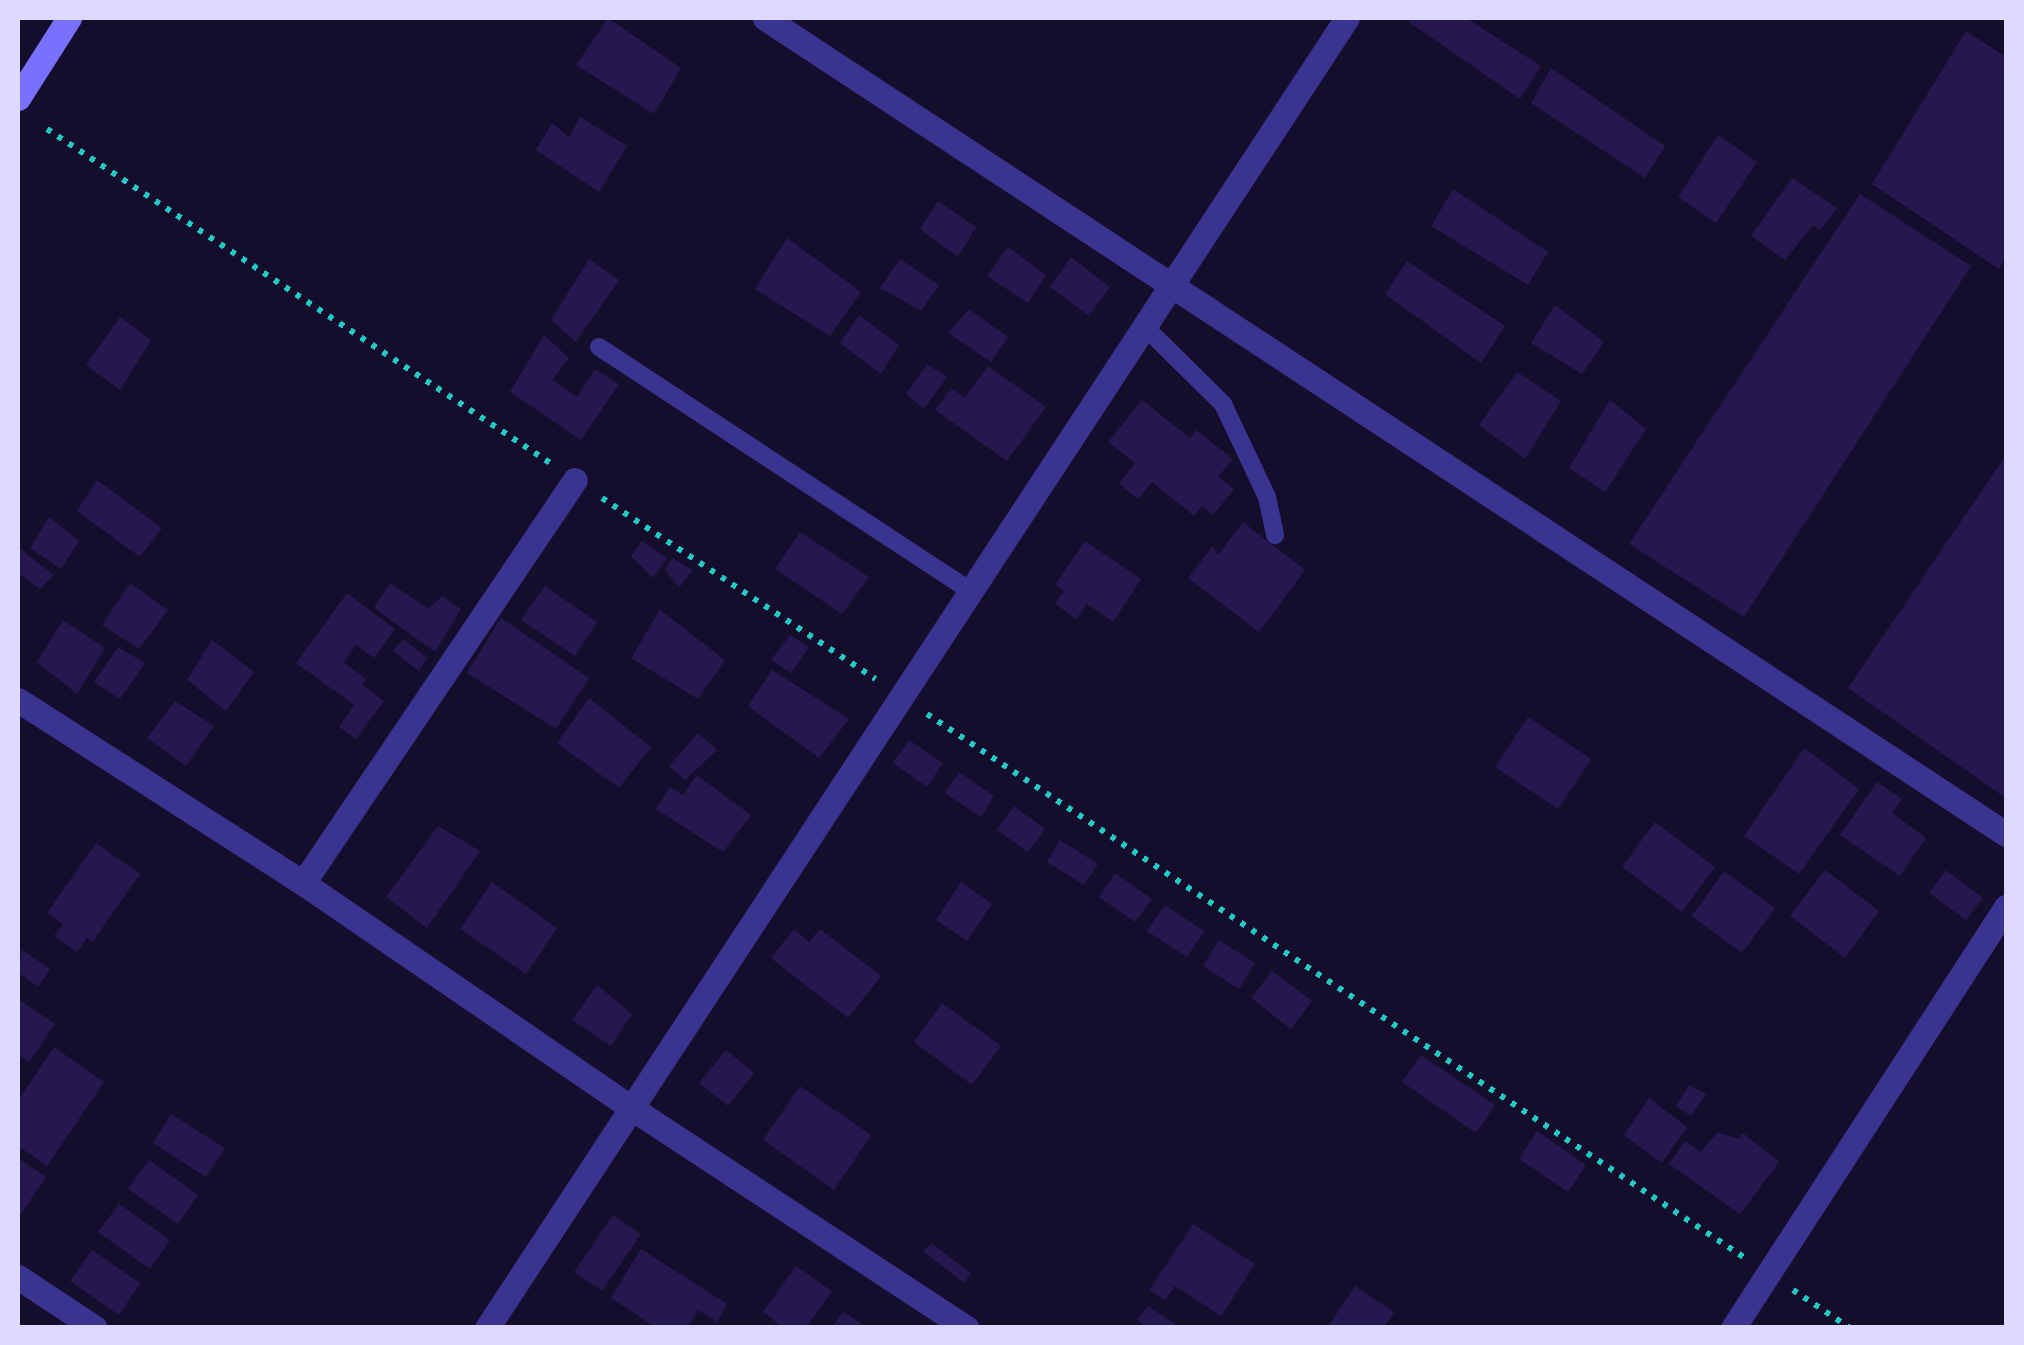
<!DOCTYPE html>
<html>
<head>
<meta charset="utf-8">
<style>
  body { margin:0 }
  #map { position:relative; width:2024px; height:1345px; overflow:hidden; background:#140e2c; font-family:"Alegreya Sans",sans-serif }
  div>[style] { position:absolute }
  [style*='--x'] { left:calc(var(--x)*1px); top:calc(var(--y)*1px); width:calc(var(--w)*1px); rotate:calc(var(--a)*1deg) }
  .building>* { inset:0; background:#25184f }
  .path>* { height:6px; margin-top:-3px; transform-origin:0; background:repeating-linear-gradient(90deg,#23c9c4 0 5px,transparent 0 13px) }
  .service>* { height:18px; margin:-9px; padding:0 9px; transform-origin:9px; border-radius:9px; background:#3a3490 }
  .minor>* { height:25px; margin:-12.5px; padding:0 12.5px; transform-origin:12.5px; border-radius:12.5px; background:#3a3490 }
  .tertiary>* { height:25px; margin:-12.5px; padding:0 12.5px; transform-origin:12.5px; border-radius:12.5px; background:#3a3490 }
  .secondary>* { height:25px; margin:-12.5px; padding:0 12.5px; transform-origin:12.5px; border-radius:12.5px; background:#7870ff }
  span { translate:-50% -50%; white-space:nowrap; text-align:center; line-height:1.15; -webkit-text-stroke:10px #140e2c; paint-order:stroke }
  .frame { position:absolute; inset:0; border:20px solid #ded9ff; pointer-events:none }
</style>
</head>
<body>
<div id="map">
  <div class="building">
    <div style="clip-path:polygon(608px 18px,681px 68px,654px 114px,576px 65px)"></div>
    <div style="clip-path:polygon(1412px 18px,1466px 18px,1541px 66px,1520px 99px,1409px 22px)"></div>
    <div style="clip-path:polygon(1966px 31px,2006px 57px,2006px 256px,1999px 269px,1872px 184px)"></div>
    <div style="clip-path:polygon(1551px 68px,1665px 146px,1645px 178px,1531px 103px)"></div>
    <div style="clip-path:polygon(580px 117px,627px 146px,599px 192px,536px 150px,552px 123px,569px 137px)"></div>
    <div style="clip-path:polygon(1718px 135px,1757px 162px,1716px 223px,1678px 197px)"></div>
    <div style="clip-path:polygon(1792px 178px,1837px 208px,1820px 230px,1813px 225px,1785px 260px,1751px 236px)"></div>
    <div style="clip-path:polygon(1453px 189px,1548px 252px,1528px 285px,1431px 226px)"></div>
    <div style="clip-path:polygon(1860px 194px,1971px 266px,1744px 617px,1629px 544px)"></div>
    <div style="clip-path:polygon(938px 201px,976px 227px,958px 257px,920px 229px)"></div>
    <div style="clip-path:polygon(787px 238px,861px 292px,830px 336px,755px 289px)"></div>
    <div style="clip-path:polygon(1008px 247px,1046px 275px,1028px 303px,987px 276px)"></div>
    <div style="clip-path:polygon(1071px 257px,1110px 287px,1089px 316px,1050px 287px)"></div>
    <div style="clip-path:polygon(589px 259px,619px 280px,576px 342px,551px 320px)"></div>
    <div style="clip-path:polygon(900px 259px,939px 285px,921px 311px,880px 288px)"></div>
    <div style="clip-path:polygon(1407px 261px,1505px 326px,1481px 363px,1385px 294px)"></div>
    <div style="clip-path:polygon(1555px 305px,1604px 342px,1582px 374px,1531px 343px)"></div>
    <div style="clip-path:polygon(969px 309px,1008px 337px,991px 362px,948px 333px)"></div>
    <div style="clip-path:polygon(859px 315px,899px 345px,881px 374px,840px 343px)"></div>
    <div style="clip-path:polygon(120px 317px,151px 340px,120px 390px,86px 365px)"></div>
    <div style="clip-path:polygon(544px 335px,569px 358px,552px 380px,577px 397px,595px 369px,619px 384px,581px 440px,510px 392px)"></div>
    <div style="clip-path:polygon(927px 364px,947px 377px,924px 409px,906px 394px)"></div>
    <div style="clip-path:polygon(988px 366px,1046px 407px,1007px 461px,935px 410px,951px 388px,965px 398px)"></div>
    <div style="clip-path:polygon(1517px 372px,1561px 401px,1525px 459px,1479px 425px)"></div>
    <div style="clip-path:polygon(1142px 400px,1190px 438px,1196px 430px,1233px 459px,1218px 477px,1234px 489px,1213px 515px,1202px 506px,1194px 516px,1152px 482px,1138px 499px,1119px 484px,1135px 463px,1108px 442px)"></div>
    <div style="clip-path:polygon(1610px 400px,1646px 429px,1605px 492px,1569px 468px)"></div>
    <div style="clip-path:polygon(2006px 455px,2006px 798px,1848px 688px)"></div>
    <div style="clip-path:polygon(97px 480px,162px 528px,140px 557px,77px 511px)"></div>
    <div style="clip-path:polygon(49px 517px,79px 541px,61px 569px,30px 548px)"></div>
    <div style="clip-path:polygon(1243px 522px,1305px 570px,1259px 632px,1188px 578px,1213px 546px,1218px 555px)"></div>
    <div style="clip-path:polygon(800px 532px,869px 577px,842px 614px,775px 569px)"></div>
    <div style="clip-path:polygon(642px 541px,667px 558px,653px 578px,631px 556px)"></div>
    <div style="clip-path:polygon(1085px 541px,1141px 579px,1113px 622px,1087px 604px,1076px 619px,1055px 604px,1064px 591px,1055px 585px)"></div>
    <div style="clip-path:polygon(20px 549px,54px 575px,40px 589px,18px 573px)"></div>
    <div style="clip-path:polygon(673px 558px,692px 570px,679px 588px,665px 570px)"></div>
    <div style="clip-path:polygon(130px 583px,168px 610px,139px 649px,102px 625px)"></div>
    <div style="clip-path:polygon(390px 583px,429px 609px,442px 596px,461px 609px,435px 652px,374px 608px)"></div>
    <div style="clip-path:polygon(545px 586px,597px 622px,575px 656px,521px 620px)"></div>
    <div style="clip-path:polygon(347px 593px,395px 629px,374px 658px,356px 645px,344px 662px,366px 679px,362px 685px,384px 701px,356px 739px,339px 727px,354px 705px,296px 663px)"></div>
    <div style="clip-path:polygon(660px 610px,725px 660px,698px 699px,631px 658px)"></div>
    <div style="clip-path:polygon(501px 618px,589px 678px,556px 729px,467px 673px)"></div>
    <div style="clip-path:polygon(63px 620px,105px 648px,77px 694px,37px 662px)"></div>
    <div style="clip-path:polygon(790px 635px,809px 647px,791px 673px,771px 660px)"></div>
    <div style="clip-path:polygon(403px 639px,427px 658px,419px 671px,393px 651px)"></div>
    <div style="clip-path:polygon(212px 640px,254px 672px,226px 711px,187px 680px)"></div>
    <div style="clip-path:polygon(118px 647px,145px 663px,120px 699px,94px 682px)"></div>
    <div style="clip-path:polygon(772px 670px,849px 719px,819px 758px,748px 706px)"></div>
    <div style="clip-path:polygon(589px 698px,651px 747px,619px 788px,557px 743px)"></div>
    <div style="clip-path:polygon(175px 701px,214px 726px,186px 766px,147px 738px)"></div>
    <div style="clip-path:polygon(1528px 717px,1591px 759px,1558px 809px,1495px 767px)"></div>
    <div style="clip-path:polygon(698px 733px,717px 750px,685px 780px,669px 766px)"></div>
    <div style="clip-path:polygon(909px 740px,943px 763px,927px 787px,893px 763px)"></div>
    <div style="clip-path:polygon(1804px 748px,1859px 789px,1799px 874px,1744px 836px)"></div>
    <div style="clip-path:polygon(959px 772px,994px 796px,981px 817px,945px 793px)"></div>
    <div style="clip-path:polygon(697px 775px,751px 815px,723px 852px,656px 809px,670px 787px,683px 795px)"></div>
    <div style="clip-path:polygon(1877px 782px,1902px 799px,1892px 813px,1926px 838px,1900px 876px,1840px 835px)"></div>
    <div style="clip-path:polygon(1014px 806px,1045px 829px,1028px 852px,997px 830px)"></div>
    <div style="clip-path:polygon(1655px 822px,1715px 867px,1682px 912px,1622px 867px)"></div>
    <div style="clip-path:polygon(438px 826px,480px 851px,427px 928px,386px 897px)"></div>
    <div style="clip-path:polygon(1060px 840px,1098px 864px,1084px 885px,1047px 862px)"></div>
    <div style="clip-path:polygon(96px 843px,140px 874px,93px 941px,87px 938px,77px 952px,54px 936px,63px 924px,47px 913px)"></div>
    <div style="clip-path:polygon(1825px 870px,1879px 911px,1845px 958px,1790px 916px)"></div>
    <div style="clip-path:polygon(1946px 870px,1983px 898px,1966px 920px,1929px 893px)"></div>
    <div style="clip-path:polygon(1724px 871px,1775px 908px,1742px 953px,1692px 916px)"></div>
    <div style="clip-path:polygon(1115px 873px,1152px 899px,1135px 922px,1099px 897px)"></div>
    <div style="clip-path:polygon(492px 882px,557px 928px,526px 974px,460px 929px)"></div>
    <div style="clip-path:polygon(961px 882px,992px 904px,967px 941px,936px 920px)"></div>
    <div style="clip-path:polygon(1165px 905px,1204px 931px,1187px 957px,1147px 931px)"></div>
    <div style="clip-path:polygon(794px 929px,809px 942px,820px 929px,881px 976px,848px 1018px,771px 958px)"></div>
    <div style="clip-path:polygon(1219px 940px,1255px 963px,1239px 989px,1203px 966px)"></div>
    <div style="clip-path:polygon(22px 950px,50px 969px,38px 987px,18px 972px)"></div>
    <div style="clip-path:polygon(1272px 971px,1312px 1001px,1291px 1029px,1251px 998px)"></div>
    <div style="clip-path:polygon(597px 985px,632px 1014px,611px 1046px,572px 1020px)"></div>
    <div style="clip-path:polygon(18px 999px,55px 1024px,29px 1062px,18px 1054px)"></div>
    <div style="clip-path:polygon(942px 1003px,1001px 1046px,972px 1085px,914px 1042px)"></div>
    <div style="clip-path:polygon(54px 1047px,104px 1082px,47px 1166px,18px 1146px,18px 1101px)"></div>
    <div style="clip-path:polygon(726px 1050px,754px 1073px,728px 1106px,699px 1083px)"></div>
    <div style="clip-path:polygon(1421px 1055px,1495px 1105px,1476px 1133px,1402px 1082px)"></div>
    <div style="clip-path:polygon(1689px 1085px,1706px 1094px,1691px 1116px,1676px 1106px)"></div>
    <div style="clip-path:polygon(800px 1086px,871px 1135px,834px 1190px,763px 1140px)"></div>
    <div style="clip-path:polygon(1649px 1098px,1687px 1127px,1662px 1163px,1624px 1135px)"></div>
    <div style="clip-path:polygon(171px 1114px,225px 1148px,206px 1177px,153px 1143px)"></div>
    <div style="clip-path:polygon(1537px 1131px,1586px 1165px,1568px 1192px,1519px 1159px)"></div>
    <div style="clip-path:polygon(1718px 1132px,1738px 1139px,1743px 1133px,1779px 1162px,1740px 1214px,1669px 1164px,1685px 1141px,1700px 1152px)"></div>
    <div style="clip-path:polygon(18px 1158px,46px 1177px,18px 1218px)"></div>
    <div style="clip-path:polygon(149px 1160px,198px 1195px,178px 1224px,128px 1189px)"></div>
    <div style="clip-path:polygon(119px 1204px,170px 1240px,150px 1269px,98px 1232px)"></div>
    <div style="clip-path:polygon(613px 1215px,641px 1234px,602px 1291px,574px 1272px)"></div>
    <div style="clip-path:polygon(1193px 1224px,1255px 1264px,1221px 1316px,1175px 1286px,1165px 1300px,1149px 1290px)"></div>
    <div style="clip-path:polygon(931px 1243px,971px 1273px,964px 1283px,924px 1252px)"></div>
    <div style="clip-path:polygon(641px 1249px,727px 1304px,717px 1322px,698px 1310px,687px 1328px,657px 1328px,611px 1298px)"></div>
    <div style="clip-path:polygon(92px 1250px,140px 1283px,119px 1315px,70px 1281px)"></div>
    <div style="clip-path:polygon(796px 1266px,832px 1291px,806px 1328px,784px 1328px,763px 1312px)"></div>
    <div style="clip-path:polygon(1355px 1286px,1394px 1312px,1384px 1328px,1327px 1328px)"></div>
    <div style="clip-path:polygon(1148px 1306px,1181px 1328px,1149px 1328px,1137px 1320px)"></div>
    <div style="clip-path:polygon(843px 1311px,867px 1328px,832px 1328px)"></div>
  </div>
  <div class="path">
    <div style="--x:47;--y:129;--w:604;--a:33.58"></div>
    <div style="--x:602;--y:498;--w:328;--a:33.5"></div>
    <div style="--x:927;--y:714;--w:982;--a:33.63"></div>
    <div style="--x:1793;--y:1290;--w:69;--a:33.7"></div>
  </div>
  <div class="service">
    <div style="--x:1145;--y:327;--w:110;--a:44.6"></div>
    <div style="--x:1223;--y:404;--w:103;--a:64.7"></div>
    <div style="--x:1267;--y:497;--w:39;--a:78"></div>
    <div style="--x:599;--y:347;--w:445;--a:33.3"></div>
  </div>
  <div class="minor">
    <div style="--x:303;--y:883;--w:486;--a:-56"></div>
    <div style="--x:18;--y:1277;--w:92;--a:33.5"></div>
  </div>
  <div class="tertiary">
    <div style="--x:765;--y:18;--w:1485;--a:33.33"></div>
    <div style="--x:18;--y:700;--w:339;--a:32.7"></div>
    <div style="--x:303;--y:883;--w:396;--a:34.4"></div>
    <div style="--x:630;--y:1107;--w:403;--a:33.3"></div>
    <div style="--x:487;--y:1328;--w:1567;--a:-56.72"></div>
    <div style="--x:1733;--y:1328;--w:502;--a:-57.04"></div>
  </div>
  <div class="secondary">
    <div style="--x:18;--y:98;--w:95;--a:-57.5"></div>
  </div>
  <div class="frame"></div>
</div>
</body>
</html>
